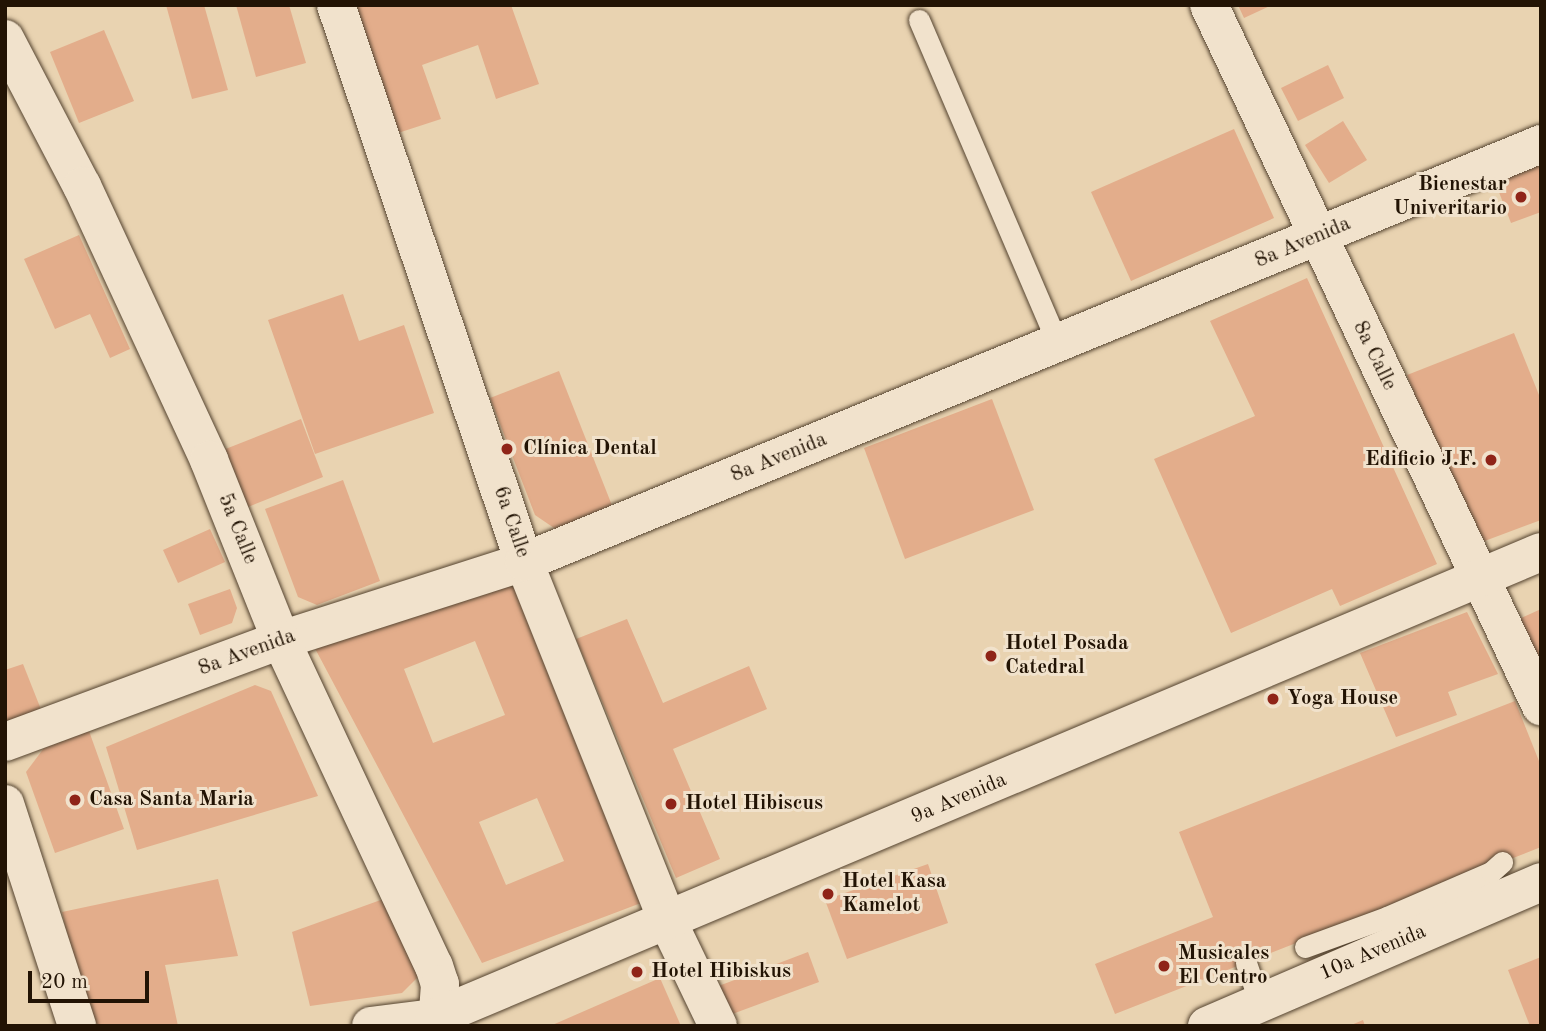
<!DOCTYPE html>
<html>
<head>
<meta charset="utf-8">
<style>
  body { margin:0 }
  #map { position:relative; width:1546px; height:1031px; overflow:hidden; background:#e9d3b1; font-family:"Old Standard TT",serif }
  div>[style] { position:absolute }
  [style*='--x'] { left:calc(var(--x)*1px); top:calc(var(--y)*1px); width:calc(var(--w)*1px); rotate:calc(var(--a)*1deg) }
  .building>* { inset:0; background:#e3ad8b }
  .roads { filter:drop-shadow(0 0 2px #54432f) drop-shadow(0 0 2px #54432f) }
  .lane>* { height:21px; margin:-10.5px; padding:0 10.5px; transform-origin:10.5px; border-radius:10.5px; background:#f1e2cc }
  .street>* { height:38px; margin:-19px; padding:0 19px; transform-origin:19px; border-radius:19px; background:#f1e2cc }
  .secondary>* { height:38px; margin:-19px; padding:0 19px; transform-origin:19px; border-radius:19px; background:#f1e2cc }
  .dots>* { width:19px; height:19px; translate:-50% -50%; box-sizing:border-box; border:4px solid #f1e2cc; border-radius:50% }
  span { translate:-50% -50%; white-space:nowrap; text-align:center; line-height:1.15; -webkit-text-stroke:6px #f1e2cc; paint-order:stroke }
  .poi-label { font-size:21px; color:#221304; font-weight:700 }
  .right { translate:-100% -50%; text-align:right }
  .left { translate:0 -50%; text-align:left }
  .street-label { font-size:21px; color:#221304 }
  .frame { position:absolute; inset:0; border:7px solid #221304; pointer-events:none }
  .scale { position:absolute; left:28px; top:971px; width:121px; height:32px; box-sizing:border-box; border:4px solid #221304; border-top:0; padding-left:9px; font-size:21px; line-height:24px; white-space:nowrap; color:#221304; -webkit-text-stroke:5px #f1e2cc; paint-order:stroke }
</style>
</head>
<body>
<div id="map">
  <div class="building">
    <div style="clip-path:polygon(166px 5px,204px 5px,228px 90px,192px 99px)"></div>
    <div style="clip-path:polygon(236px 5px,289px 5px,306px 63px,256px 77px)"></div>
    <div style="clip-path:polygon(355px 5px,511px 5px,539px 84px,496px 99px,478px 45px,422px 65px,441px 119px,398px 133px)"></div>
    <div style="clip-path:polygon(1238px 5px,1272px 5px,1244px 18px)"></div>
    <div style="clip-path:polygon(104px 30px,134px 101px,79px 123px,50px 52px)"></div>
    <div style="clip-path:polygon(1328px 65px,1344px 98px,1298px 121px,1281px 88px)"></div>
    <div style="clip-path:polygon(1343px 121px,1367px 160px,1329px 183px,1305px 145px)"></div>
    <div style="clip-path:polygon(1234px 129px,1274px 218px,1131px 281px,1091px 192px)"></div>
    <div style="clip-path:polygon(1541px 163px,1541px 212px,1511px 223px,1495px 182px)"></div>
    <div style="clip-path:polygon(79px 235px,130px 349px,110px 358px,90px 314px,55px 329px,24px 259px)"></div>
    <div style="clip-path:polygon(1307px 278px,1437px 564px,1340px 606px,1332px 589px,1231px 633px,1154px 459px,1255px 416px,1210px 321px)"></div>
    <div style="clip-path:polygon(343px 294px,359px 341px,404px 325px,434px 413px,315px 454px,268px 320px)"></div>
    <div style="clip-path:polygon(1514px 333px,1541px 400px,1541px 520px,1474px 545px,1407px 375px)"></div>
    <div style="clip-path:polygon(559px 371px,613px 508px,557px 530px,535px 515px,490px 398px)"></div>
    <div style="clip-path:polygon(992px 399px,1034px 510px,905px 559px,864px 448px)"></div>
    <div style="clip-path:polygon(301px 419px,323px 477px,248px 507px,223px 450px)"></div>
    <div style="clip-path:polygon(343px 480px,380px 581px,317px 605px,298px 597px,265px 509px)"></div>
    <div style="clip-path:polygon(210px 529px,225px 562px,178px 583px,163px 550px)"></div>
    <div style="clip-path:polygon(evenodd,514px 579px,649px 900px,482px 963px,310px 639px,514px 579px,475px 641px,505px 715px,433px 743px,404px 669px,475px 641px,514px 579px,537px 798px,564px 861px,506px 885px,479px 822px,537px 798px)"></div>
    <div style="clip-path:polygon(230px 589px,237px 608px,232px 623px,200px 635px,188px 604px)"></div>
    <div style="clip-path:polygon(1541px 609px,1541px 661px,1519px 619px)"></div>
    <div style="clip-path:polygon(1467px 612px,1498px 674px,1448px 692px,1457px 715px,1396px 737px,1360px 653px)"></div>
    <div style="clip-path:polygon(627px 619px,663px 703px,749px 666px,767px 709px,673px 749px,720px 859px,676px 878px,576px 639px)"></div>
    <div style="clip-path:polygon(23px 664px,42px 712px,5px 721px,5px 670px)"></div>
    <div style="clip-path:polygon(255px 685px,271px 691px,318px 796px,137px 850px,106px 747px)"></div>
    <div style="clip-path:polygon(1515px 701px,1541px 766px,1541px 847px,1115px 1014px,1095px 964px,1213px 917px,1179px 832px)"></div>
    <div style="clip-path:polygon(89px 731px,124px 829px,55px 853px,26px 772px,44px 748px)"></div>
    <div style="clip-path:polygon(928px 864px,948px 923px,847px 959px,825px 900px)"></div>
    <div style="clip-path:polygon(218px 879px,238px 956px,165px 965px,178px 1026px,87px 1026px,62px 912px)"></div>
    <div style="clip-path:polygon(389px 897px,418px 977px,402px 993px,310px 1006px,292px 932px)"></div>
    <div style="clip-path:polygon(808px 952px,819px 982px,727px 1016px,716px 987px)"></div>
    <div style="clip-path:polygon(1541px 957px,1541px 1026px,1530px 1026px,1508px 970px)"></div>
    <div style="clip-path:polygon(660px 978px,681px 1026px,550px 1026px)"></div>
    <div style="clip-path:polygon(1363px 1020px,1365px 1026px,1349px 1026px)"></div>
  </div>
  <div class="roads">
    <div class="lane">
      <div style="--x:919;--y:20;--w:353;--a:66.8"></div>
      <div style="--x:1305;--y:947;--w:87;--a:-20.1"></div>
      <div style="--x:1387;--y:917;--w:113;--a:-23.4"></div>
      <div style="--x:1491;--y:872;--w:15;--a:-42"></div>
      <div style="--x:1246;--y:963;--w:39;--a:71"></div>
    </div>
    <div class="street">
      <div style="--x:336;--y:5;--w:588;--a:71.35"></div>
      <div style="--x:524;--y:562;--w:388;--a:68.2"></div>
      <div style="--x:668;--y:922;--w:115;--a:64.3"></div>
      <div style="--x:1209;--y:5;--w:776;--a:64.66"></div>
      <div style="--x:5;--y:742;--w:294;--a:-20.3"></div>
      <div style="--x:281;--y:640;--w:255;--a:-17.8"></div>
      <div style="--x:524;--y:562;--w:1100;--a:-22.34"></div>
      <div style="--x:5;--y:804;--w:233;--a:72"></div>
      <div style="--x:371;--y:1026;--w:64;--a:-7.2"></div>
      <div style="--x:1207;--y:1026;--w:364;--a:-23.3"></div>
    </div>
    <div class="secondary">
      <div style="--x:5;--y:39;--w:166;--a:62.4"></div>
      <div style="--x:82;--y:186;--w:302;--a:65.1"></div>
      <div style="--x:209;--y:460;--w:194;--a:68.2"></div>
      <div style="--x:281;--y:640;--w:360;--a:64.9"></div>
      <div style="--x:434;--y:966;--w:19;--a:72"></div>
      <div style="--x:440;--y:984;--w:42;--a:94.1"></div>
      <div style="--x:434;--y:1018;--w:1201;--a:-22.83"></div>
    </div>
  </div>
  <div class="dots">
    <div style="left:1521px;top:197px;background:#8f2418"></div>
    <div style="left:507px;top:449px;background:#8f2418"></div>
    <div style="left:1491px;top:460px;background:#8f2418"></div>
    <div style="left:991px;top:656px;background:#8f2418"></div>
    <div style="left:1273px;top:699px;background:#8f2418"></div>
    <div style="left:75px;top:800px;background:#8f2418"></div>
    <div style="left:671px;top:804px;background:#8f2418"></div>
    <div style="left:828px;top:894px;background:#8f2418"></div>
    <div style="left:1164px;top:966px;background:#8f2418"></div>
    <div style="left:637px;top:972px;background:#8f2418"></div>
  </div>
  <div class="poi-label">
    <span class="right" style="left:1507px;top:197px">Bienestar<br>Univeritario</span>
    <span class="left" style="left:523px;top:449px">Clínica Dental</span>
    <span class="right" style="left:1477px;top:460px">Edificio J.F.</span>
    <span class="left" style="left:1005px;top:656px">Hotel Posada<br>Catedral</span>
    <span class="left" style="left:1287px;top:699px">Yoga House</span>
    <span class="left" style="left:89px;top:800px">Casa Santa Maria</span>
    <span class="left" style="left:685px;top:804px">Hotel Hibiscus</span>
    <span class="left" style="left:842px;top:894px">Hotel Kasa<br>Kamelot</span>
    <span class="left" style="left:1178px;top:966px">Musicales<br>El Centro</span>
    <span class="left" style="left:651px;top:972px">Hotel Hibiskus</span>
  </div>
  <div class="street-label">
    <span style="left:1303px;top:243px;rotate:-23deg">8a Avenida</span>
    <span style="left:1374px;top:356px;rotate:64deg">8a Calle</span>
    <span style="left:779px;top:458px;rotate:-22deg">8a Avenida</span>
    <span style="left:511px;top:522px;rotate:71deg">6a Calle</span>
    <span style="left:237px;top:529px;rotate:68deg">5a Calle</span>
    <span style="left:247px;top:653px;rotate:-20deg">8a Avenida</span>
    <span style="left:959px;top:799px;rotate:-23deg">9a Avenida</span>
    <span style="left:1373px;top:953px;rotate:-23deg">10a Avenida</span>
  </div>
  <div class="frame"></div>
  <div class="scale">20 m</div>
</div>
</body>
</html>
